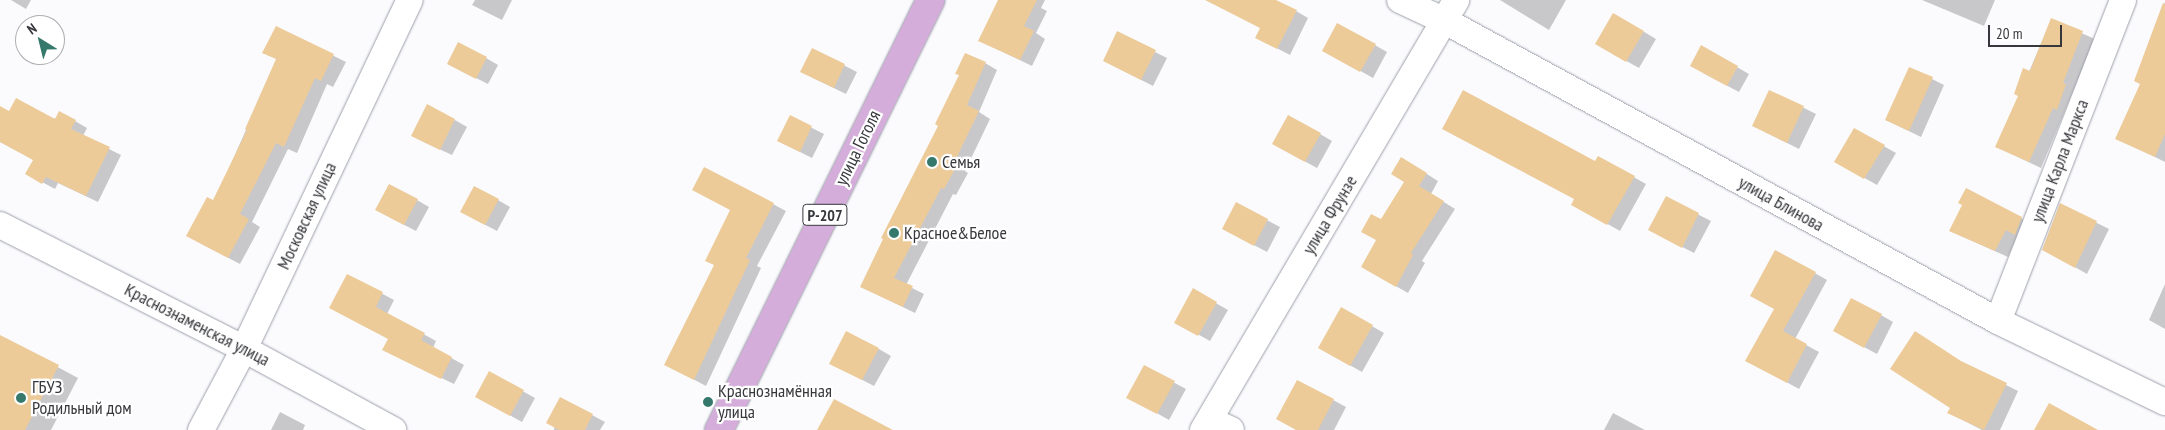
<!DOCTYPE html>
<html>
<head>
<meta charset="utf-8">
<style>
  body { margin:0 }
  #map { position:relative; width:2165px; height:430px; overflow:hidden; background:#fbfbfe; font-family:"PT Sans Narrow",sans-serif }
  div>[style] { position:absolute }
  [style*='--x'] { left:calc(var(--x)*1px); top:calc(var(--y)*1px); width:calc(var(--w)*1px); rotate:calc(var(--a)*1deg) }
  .shadow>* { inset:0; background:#0003 }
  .building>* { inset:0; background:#eccb99 }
  .roads { filter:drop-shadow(0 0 1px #9da0aa) drop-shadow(0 0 1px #9da0aa) }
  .minor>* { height:26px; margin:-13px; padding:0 13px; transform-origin:13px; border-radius:13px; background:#fff }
  .major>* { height:28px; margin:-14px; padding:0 14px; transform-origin:14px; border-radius:14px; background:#d4adda }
  .dots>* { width:14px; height:14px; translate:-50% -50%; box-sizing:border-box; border:2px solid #fff; border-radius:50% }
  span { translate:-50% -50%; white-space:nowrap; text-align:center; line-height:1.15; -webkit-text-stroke:4.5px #fff; paint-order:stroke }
  .shield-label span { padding:1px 4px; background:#fff; border:1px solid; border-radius:4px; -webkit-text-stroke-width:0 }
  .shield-label { font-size:16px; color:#37383c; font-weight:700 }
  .street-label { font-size:18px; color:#37383c }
  .poi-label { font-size:18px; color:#37383c }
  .left { translate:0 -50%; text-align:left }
  .north { position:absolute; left:15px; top:15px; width:50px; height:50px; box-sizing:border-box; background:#fff; border:1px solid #afafb1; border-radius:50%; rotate:324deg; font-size:14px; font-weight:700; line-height:20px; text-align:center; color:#37383c }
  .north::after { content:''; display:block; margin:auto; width:18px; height:22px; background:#35796c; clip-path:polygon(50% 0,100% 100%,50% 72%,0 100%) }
  .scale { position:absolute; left:1988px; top:25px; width:74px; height:22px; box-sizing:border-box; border:2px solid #37383c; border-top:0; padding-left:6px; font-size:15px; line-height:18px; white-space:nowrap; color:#37383c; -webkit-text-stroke:4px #fff; paint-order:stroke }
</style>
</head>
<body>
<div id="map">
  <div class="shadow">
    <div style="clip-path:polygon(11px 0,31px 0,26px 9px)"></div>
    <div style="clip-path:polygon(475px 0,512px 0,502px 20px,472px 5px)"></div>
    <div style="clip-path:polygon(999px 0,1045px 0,1041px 8px,1047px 11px,1036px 33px,1045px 39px,1032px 66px,980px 41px)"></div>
    <div style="clip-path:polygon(1207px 0,1263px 0,1296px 11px,1308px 18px,1290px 55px,1257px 38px,1261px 28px)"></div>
    <div style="clip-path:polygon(1500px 0,1566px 0,1549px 30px)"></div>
    <div style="clip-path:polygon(1922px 0,1995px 0,1984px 26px)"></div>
    <div style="clip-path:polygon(2165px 2px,2165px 162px,2117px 138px,2141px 84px,2135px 81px)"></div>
    <div style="clip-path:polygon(1614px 14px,1656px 39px,1639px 68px,1596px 44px)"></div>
    <div style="clip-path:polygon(2051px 20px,2095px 39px,2041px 168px,1997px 147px)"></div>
    <div style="clip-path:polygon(1338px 24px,1387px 52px,1373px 78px,1323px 50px)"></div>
    <div style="clip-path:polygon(276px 27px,346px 62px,333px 87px,327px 84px,297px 153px,288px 149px,252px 222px,260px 227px,240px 264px,200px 243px,214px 202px,277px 60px)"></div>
    <div style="clip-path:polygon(1702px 47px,1749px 74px,1739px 92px,1703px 73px)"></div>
    <div style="clip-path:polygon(812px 49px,857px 72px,846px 94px,813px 78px)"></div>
    <div style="clip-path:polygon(1155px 52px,1167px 58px,1153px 86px,1116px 67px)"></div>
    <div style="clip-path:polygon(486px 58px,498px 65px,488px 84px,460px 70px)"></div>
    <div style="clip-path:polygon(985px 63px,997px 70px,979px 112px,990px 119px,965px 171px,968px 173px,956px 195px,953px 194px,906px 285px,924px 294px,915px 313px,874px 293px)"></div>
    <div style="clip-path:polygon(1932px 79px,1944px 85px,1921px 137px,1886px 120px)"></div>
    <div style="clip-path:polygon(1770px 91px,1816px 114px,1799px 149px,1765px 132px)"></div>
    <div style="clip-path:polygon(0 107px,10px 113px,75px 121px,87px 128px,83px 136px,121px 155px,98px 202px,58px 183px,55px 189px,27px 174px,34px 160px,0 142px)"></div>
    <div style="clip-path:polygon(790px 117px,824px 134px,812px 158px,778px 141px)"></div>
    <div style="clip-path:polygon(455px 120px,467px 127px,452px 155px,424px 142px)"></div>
    <div style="clip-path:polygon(1855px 130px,1896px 153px,1877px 185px,1836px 162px)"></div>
    <div style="clip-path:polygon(1320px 134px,1332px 141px,1317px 168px,1286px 151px)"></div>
    <div style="clip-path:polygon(1598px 157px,1646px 184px,1620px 231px,1572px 204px)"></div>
    <div style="clip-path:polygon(1414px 166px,1438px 181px,1431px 194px,1455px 209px,1422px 261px,1425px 263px,1408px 293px,1362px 267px,1378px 240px,1382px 221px)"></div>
    <div style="clip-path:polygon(705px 168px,786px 211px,757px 266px,761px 268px,706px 386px,678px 371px,715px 265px,731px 210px)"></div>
    <div style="clip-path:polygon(1967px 190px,2034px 225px,2018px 235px,2008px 257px,1950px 231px,1964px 205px)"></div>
    <div style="clip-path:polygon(1666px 198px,1711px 221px,1694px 253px,1661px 236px)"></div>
    <div style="clip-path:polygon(417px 200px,429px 207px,416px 231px,389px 217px)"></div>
    <div style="clip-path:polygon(498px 200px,510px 207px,497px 231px,474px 219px)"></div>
    <div style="clip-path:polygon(1237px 204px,1280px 227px,1267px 252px,1235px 235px)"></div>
    <div style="clip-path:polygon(2061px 205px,2109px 229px,2087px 274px,2043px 249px)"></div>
    <div style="clip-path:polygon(1776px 251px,1827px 280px,1795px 339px,1819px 352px,1799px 389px,1759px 367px,1775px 308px)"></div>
    <div style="clip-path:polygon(347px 275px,394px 300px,387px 314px,436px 341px,433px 348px,464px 365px,454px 384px,396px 356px,389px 339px)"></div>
    <div style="clip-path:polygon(2165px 284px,2165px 329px,2149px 320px)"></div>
    <div style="clip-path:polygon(1193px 290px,1228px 310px,1210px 341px,1176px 322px)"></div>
    <div style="clip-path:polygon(1342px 309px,1384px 333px,1362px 372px,1319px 348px)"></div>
    <div style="clip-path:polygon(1881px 315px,1893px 322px,1877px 354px,1847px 338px)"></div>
    <div style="clip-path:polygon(0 336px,78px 378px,51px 430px,0 430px)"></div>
    <div style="clip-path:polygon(879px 349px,891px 356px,874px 386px,843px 370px)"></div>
    <div style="clip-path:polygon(1966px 365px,2018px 391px,2000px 430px,1982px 430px,1949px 413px)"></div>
    <div style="clip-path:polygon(1145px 367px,1186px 389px,1169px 420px,1128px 397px)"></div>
    <div style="clip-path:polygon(490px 373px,535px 398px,522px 422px,477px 397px)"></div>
    <div style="clip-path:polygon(1298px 381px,1346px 407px,1334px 430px,1297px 430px)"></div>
    <div style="clip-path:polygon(560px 398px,605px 422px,600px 430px,554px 430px)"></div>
    <div style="clip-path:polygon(280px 412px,305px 425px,303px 430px,271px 430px)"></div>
    <div style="clip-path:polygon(1613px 413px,1643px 429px,1645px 430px,1604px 430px)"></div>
  </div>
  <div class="building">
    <div style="clip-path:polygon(998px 0,1037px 0,1024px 26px,1034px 31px,1020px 60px,978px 41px)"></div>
    <div style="clip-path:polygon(1205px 0,1276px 0,1297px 10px,1277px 49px,1255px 38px,1260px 28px)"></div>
    <div style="clip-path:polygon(2163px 3px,2165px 4px,2165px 134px,2155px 157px,2115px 139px,2140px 84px,2134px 81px)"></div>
    <div style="clip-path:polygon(1613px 13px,1644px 31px,1626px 62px,1595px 44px)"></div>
    <div style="clip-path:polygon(2051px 18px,2083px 31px,2063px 83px,2066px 84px,2057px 110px,2053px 108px,2029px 162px,1995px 147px,2018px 96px,2014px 94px,2023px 68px,2030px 71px)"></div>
    <div style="clip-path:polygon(1337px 23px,1376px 44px,1360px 72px,1322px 51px)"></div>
    <div style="clip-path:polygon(276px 26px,334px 54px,321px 81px,315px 78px,284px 147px,276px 143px,240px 214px,249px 219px,228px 258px,186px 236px,207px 197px,213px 200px,247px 130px,245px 129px,276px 59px,262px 53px)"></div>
    <div style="clip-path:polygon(1117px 31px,1156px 50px,1141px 80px,1103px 61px)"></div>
    <div style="clip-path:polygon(458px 42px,487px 57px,476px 79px,447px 64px)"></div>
    <div style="clip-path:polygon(1701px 45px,1738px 66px,1727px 86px,1690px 66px)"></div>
    <div style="clip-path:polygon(812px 48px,845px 64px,834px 88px,800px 72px)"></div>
    <div style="clip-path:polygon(965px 53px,986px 62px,967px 105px,979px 111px,954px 163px,957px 165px,944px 189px,941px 188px,894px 278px,913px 286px,903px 307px,860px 287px,883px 239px,881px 238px,938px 126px,935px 124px,959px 75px,955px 74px)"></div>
    <div style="clip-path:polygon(1909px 67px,1933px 77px,1909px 131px,1885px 120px)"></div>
    <div style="clip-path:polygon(1463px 90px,1595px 161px,1598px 156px,1635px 176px,1607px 225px,1571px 205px,1574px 199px,1442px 129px)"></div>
    <div style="clip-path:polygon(1769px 90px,1804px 106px,1787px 143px,1752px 126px)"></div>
    <div style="clip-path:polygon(16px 98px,55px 119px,59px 111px,76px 120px,71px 129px,110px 147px,86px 196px,46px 177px,42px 184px,25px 174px,33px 160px,0 142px,0 106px,9px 111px)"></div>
    <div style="clip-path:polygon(427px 104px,455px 119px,440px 150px,411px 136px)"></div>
    <div style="clip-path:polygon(790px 115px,812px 126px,800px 152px,777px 141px)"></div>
    <div style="clip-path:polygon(1288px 115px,1321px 133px,1305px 162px,1272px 144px)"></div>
    <div style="clip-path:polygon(1854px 128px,1885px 145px,1864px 179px,1834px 162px)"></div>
    <div style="clip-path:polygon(1401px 157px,1427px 173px,1419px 186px,1444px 201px,1411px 253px,1413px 255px,1396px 287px,1361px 267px,1376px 240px,1361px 232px,1371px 214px,1381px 219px,1404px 182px,1391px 174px)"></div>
    <div style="clip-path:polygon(704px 167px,774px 203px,746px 258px,750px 260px,694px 380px,664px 365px,714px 265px,705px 261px,730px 210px,692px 190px)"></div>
    <div style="clip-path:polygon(389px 184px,418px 199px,404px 225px,375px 210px)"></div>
    <div style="clip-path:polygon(474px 186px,499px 199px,485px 225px,460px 212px)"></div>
    <div style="clip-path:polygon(1966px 188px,2022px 217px,2015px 235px,2006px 230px,1995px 251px,1949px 231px,1962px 205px,1958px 203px)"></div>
    <div style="clip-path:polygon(1666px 196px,1699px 213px,1682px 248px,1648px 230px)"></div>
    <div style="clip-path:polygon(1236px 202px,1268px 219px,1254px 246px,1222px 229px)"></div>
    <div style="clip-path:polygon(2060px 203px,2097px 221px,2075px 268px,2042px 250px)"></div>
    <div style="clip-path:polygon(1775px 250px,1816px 272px,1783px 331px,1807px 344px,1787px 383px,1745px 361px,1774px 309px,1750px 296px)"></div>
    <div style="clip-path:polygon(347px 274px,383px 292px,376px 307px,425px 333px,421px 340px,452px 357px,441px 379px,382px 350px,388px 339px,329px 308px)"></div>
    <div style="clip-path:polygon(1193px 288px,1217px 302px,1198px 336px,1174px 323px)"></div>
    <div style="clip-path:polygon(1851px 298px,1882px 314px,1864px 348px,1833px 331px)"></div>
    <div style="clip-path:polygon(1341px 307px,1373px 325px,1350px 366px,1318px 348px)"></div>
    <div style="clip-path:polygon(846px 331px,879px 348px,862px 380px,829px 364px)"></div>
    <div style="clip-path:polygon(1915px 331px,1961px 361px,2007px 383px,1984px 430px,1947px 413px,1950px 408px,1890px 369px)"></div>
    <div style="clip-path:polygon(0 335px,59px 365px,25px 430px,0 430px)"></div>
    <div style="clip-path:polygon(1144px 365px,1175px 381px,1157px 414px,1126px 398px)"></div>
    <div style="clip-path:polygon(489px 371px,524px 390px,510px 416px,475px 397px)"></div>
    <div style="clip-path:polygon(1297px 380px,1334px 399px,1318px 430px,1296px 430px,1276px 419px)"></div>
    <div style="clip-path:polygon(560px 397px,593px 414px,585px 430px,559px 430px,546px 423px)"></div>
    <div style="clip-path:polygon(834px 399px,893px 430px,817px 430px)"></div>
    <div style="clip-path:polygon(2049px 403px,2098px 430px,2034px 430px)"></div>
  </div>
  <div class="roads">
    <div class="minor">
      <div style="--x:1400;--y:0;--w:50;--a:25"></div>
      <div style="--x:1445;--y:21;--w:629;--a:28.48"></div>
      <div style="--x:1998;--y:321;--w:186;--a:25.9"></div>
      <div style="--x:0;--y:225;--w:274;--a:26.9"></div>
      <div style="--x:244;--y:349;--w:170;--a:28.5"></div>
      <div style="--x:1998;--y:321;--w:344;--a:-68.7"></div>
      <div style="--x:1210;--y:420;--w:23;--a:25"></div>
      <div style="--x:201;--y:430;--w:92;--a:-62"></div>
      <div style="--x:244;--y:349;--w:386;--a:-64.6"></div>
      <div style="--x:1203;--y:430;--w:499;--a:-59.5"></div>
    </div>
    <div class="major">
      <div style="--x:719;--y:430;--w:479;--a:-63.8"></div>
    </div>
  </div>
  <div class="dots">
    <div style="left:932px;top:162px;background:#35796c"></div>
    <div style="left:894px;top:233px;background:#35796c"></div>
    <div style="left:21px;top:398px;background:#35796c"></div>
    <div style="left:708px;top:402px;background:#35796c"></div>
  </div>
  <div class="shield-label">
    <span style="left:825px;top:215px">Р-207</span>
  </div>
  <div class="street-label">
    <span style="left:858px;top:148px;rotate:-64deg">улица Гоголя</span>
    <span style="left:2060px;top:161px;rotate:-69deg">улица Карла Маркса</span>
    <span style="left:1781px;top:204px;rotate:29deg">улица Блинова</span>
    <span style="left:1330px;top:215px;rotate:-59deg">улица Фрунзе</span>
    <span style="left:307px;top:216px;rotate:-65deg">Московская улица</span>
    <span style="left:197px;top:325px;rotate:27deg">Краснознаменская улица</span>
  </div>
  <div class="poi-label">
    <span class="left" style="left:942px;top:162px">Семья</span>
    <span class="left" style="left:904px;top:233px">Красное&amp;Белое</span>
    <span class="left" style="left:32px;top:398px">ГБУЗ<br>Родильный дом</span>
    <span class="left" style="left:718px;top:402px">Краснознамённая<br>улица</span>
  </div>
  <div class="north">N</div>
  <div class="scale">20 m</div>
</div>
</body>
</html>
